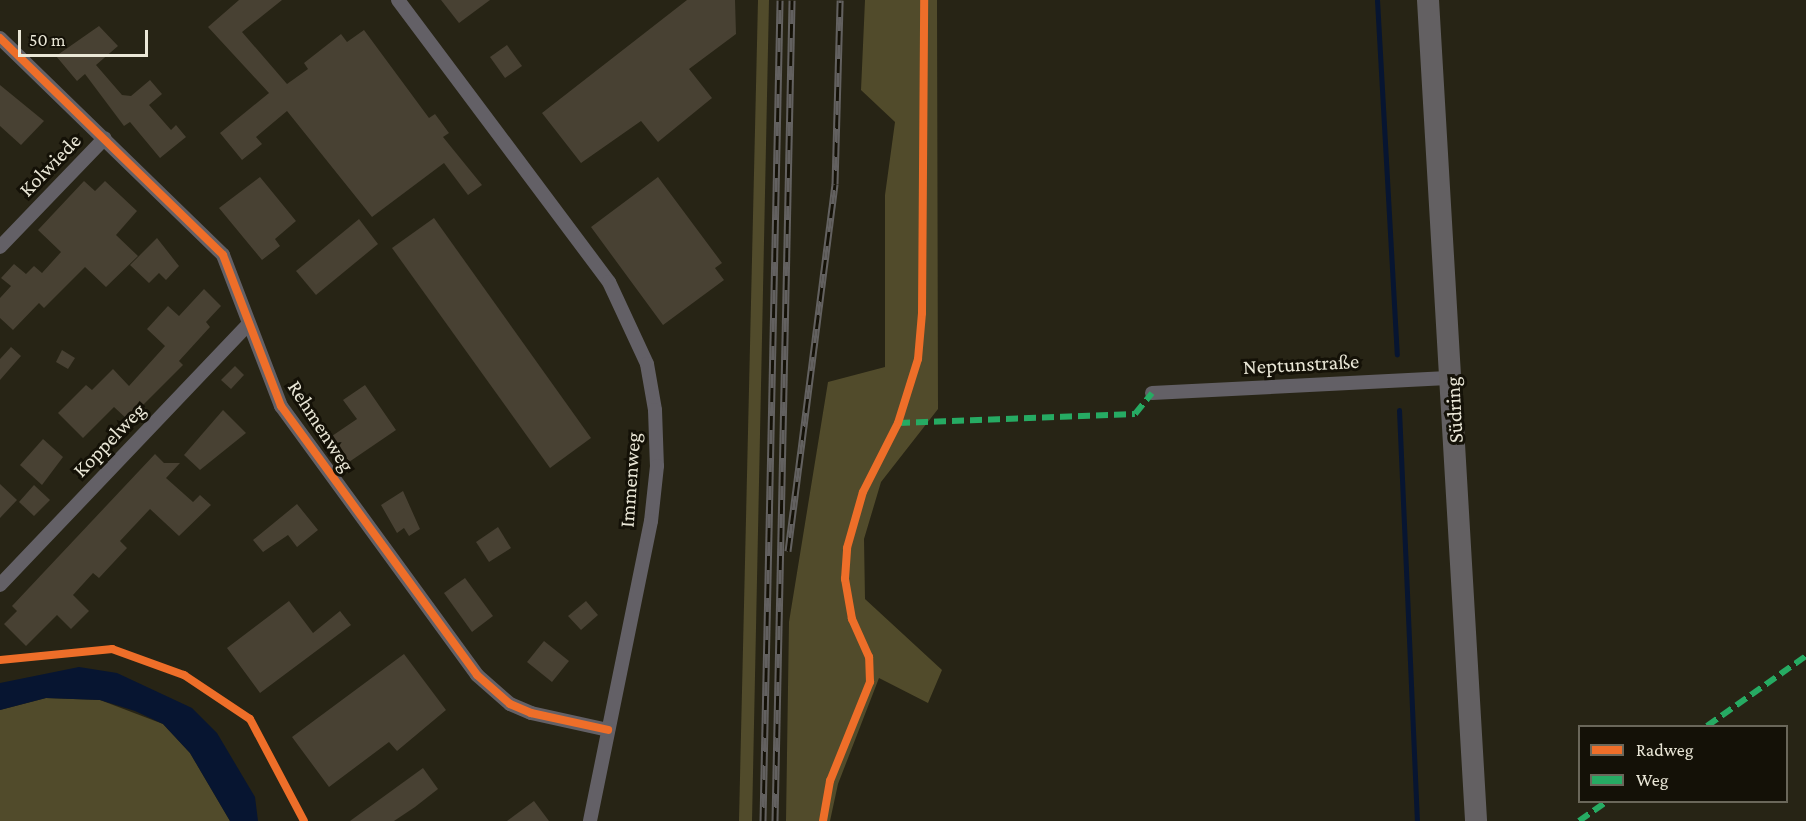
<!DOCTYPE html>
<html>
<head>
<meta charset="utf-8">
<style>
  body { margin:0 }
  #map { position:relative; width:1806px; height:821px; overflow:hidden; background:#272415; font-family:"Crimson Pro",serif }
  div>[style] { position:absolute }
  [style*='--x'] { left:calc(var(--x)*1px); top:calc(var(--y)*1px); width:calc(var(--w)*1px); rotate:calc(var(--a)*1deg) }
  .green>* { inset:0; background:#514b2b }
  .water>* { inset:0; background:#071531 }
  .stream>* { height:5px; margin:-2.5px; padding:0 2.5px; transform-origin:2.5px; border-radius:2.5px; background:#071531 }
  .building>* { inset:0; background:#484133 }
  .minor>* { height:14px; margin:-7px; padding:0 7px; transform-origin:7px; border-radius:7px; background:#636066 }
  .primary>* { height:22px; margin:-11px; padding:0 11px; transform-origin:11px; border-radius:11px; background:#636062 }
  .rail>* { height:7px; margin-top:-3.5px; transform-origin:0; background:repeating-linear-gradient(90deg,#141107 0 14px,#636160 0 28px); box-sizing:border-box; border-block:2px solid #636160 }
  .quiet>* { height:6px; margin-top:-3px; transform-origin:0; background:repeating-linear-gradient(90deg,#26ab63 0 12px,transparent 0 18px) }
  .cycleway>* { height:8px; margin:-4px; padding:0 4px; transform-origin:4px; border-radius:4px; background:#ee6e29 }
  span { translate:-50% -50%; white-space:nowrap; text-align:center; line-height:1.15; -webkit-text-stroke:6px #141107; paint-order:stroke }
  .street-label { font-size:21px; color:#eae7d7 }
  .legend { position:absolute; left:1578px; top:725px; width:210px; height:78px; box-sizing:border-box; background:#141107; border:2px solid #6a675a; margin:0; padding:8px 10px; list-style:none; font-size:18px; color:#eae7d7 }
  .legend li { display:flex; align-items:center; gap:12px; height:30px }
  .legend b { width:30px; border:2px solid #6a675a }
  .scale { position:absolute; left:18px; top:30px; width:130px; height:27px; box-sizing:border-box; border:3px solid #eae7d7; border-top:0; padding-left:8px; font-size:18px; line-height:21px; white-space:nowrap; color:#eae7d7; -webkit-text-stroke:4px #141107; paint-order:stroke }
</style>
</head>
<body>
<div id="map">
  <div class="green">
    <div style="clip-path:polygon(758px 0,769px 0,752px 821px,739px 821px)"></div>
    <div style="clip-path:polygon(865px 0,937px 0,938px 409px,881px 482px,864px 539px,865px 599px,942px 670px,928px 703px,879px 678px,838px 784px,830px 821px,786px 821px,789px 622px,828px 382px,885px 367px,885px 195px,895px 122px,861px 90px)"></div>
    <div style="clip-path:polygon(46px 698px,100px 700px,163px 724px,190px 753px,230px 821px,0 821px,0 710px)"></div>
  </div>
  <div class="water">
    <div style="clip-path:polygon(79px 667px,117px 673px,192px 708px,217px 733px,255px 797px,258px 821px,230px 821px,190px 753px,163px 724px,135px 711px,100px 700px,46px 698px,0 710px,0 683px)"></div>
  </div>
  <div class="stream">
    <div style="--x:1377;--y:0;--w:355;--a:86.8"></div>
    <div style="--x:1399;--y:410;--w:411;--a:87.5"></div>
  </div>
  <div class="building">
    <div style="clip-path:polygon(239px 0,282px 0,242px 32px,287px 84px,308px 69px,304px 63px,341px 34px,347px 42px,364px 30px,429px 118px,435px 114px,449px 133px,443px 137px,482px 185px,468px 195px,444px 163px,372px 217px,287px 111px,256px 137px,262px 144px,242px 160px,220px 133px,269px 93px,208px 27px)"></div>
    <div style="clip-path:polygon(441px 0,490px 0,459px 23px)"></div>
    <div style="clip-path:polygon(687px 0,735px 0,736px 34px,689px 69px,712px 98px,658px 142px,641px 121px,581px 163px,542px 113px)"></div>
    <div style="clip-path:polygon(99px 26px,118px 46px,96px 65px,122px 95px,131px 96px,150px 80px,162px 94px,149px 105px,171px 130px,176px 125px,186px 137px,160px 158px,130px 122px,124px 126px,85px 74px,77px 81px,56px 56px)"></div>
    <div style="clip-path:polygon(507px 45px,522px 66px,505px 78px,490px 57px)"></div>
    <div style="clip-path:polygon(0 85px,44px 121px,21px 145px,0 126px)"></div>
    <div style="clip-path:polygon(260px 177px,296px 221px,275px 239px,280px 246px,262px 260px,219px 208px)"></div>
    <div style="clip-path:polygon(658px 177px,722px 263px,715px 268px,724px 280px,663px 325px,591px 227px)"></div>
    <div style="clip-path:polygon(84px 181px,95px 191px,105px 181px,137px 211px,116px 235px,138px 256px,106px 287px,85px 267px,44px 308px,39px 303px,13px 330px,0 318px,0 298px,11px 286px,1px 278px,14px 264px,26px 274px,34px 266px,42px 273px,61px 252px,38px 230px)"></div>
    <div style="clip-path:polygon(434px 218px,591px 438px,550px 468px,392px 248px)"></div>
    <div style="clip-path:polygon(359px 219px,378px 244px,316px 295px,296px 271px)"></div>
    <div style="clip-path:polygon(157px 238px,179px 266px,166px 280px,159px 273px,149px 283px,130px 265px)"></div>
    <div style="clip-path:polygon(204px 289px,221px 306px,206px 322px,210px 327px,179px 361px,183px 365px,128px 420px,114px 407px,83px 438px,58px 413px,86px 385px,92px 390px,113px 369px,129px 386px,165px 346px,147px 329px,168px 306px,179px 316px)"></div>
    <div style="clip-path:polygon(11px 347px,21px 356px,0 380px,0 359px)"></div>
    <div style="clip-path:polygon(62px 350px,75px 358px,68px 369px,56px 362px)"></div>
    <div style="clip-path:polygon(235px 366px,244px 375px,231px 389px,221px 380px)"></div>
    <div style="clip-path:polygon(365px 385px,396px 430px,349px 462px,332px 436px,357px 419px,343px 400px)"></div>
    <div style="clip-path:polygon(223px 410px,246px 433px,200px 470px,184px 455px)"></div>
    <div style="clip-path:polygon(43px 439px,63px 457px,42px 485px,20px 465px)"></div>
    <div style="clip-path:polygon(155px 454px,164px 463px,180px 463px,166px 478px,193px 502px,200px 495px,211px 505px,179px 536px,150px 509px,120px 541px,127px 548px,99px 578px,93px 573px,73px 595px,89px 611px,71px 629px,57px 615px,26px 646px,4px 624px,17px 611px,12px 606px)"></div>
    <div style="clip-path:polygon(0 484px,17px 500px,0 518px)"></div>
    <div style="clip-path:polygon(34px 485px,50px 500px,34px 516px,19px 502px)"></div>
    <div style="clip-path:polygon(403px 491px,420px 529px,409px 536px,404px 528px,397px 533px,381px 505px)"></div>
    <div style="clip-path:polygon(297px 504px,318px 530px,297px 547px,288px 535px,263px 552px,253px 540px)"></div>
    <div style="clip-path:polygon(498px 527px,511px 548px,489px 562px,476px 542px)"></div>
    <div style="clip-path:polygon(465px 578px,493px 616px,472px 632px,444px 593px)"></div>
    <div style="clip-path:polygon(289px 601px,313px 633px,340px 611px,351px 625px,260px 693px,227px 648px)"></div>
    <div style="clip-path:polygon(586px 601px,598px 615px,581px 630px,568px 616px)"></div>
    <div style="clip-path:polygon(544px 641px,569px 661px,552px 682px,527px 662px)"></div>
    <div style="clip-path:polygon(404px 654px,446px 710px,397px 751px,389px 742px,329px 787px,292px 737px)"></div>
    <div style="clip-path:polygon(423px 768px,438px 789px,415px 807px,394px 821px,350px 821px)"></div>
    <div style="clip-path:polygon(534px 801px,549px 821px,507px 821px)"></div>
  </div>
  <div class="minor">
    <div style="--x:398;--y:0;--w:352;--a:53.2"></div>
    <div style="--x:609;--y:282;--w:90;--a:65.1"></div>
    <div style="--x:647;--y:364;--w:47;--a:80.1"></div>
    <div style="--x:655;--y:410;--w:56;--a:88"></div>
    <div style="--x:657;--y:466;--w:55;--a:96.2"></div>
    <div style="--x:651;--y:521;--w:306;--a:101.5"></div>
    <div style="--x:0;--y:38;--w:311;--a:44.2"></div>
    <div style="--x:223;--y:255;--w:162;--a:69"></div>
    <div style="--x:281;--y:406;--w:333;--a:53.9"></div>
    <div style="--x:477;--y:675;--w:44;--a:41.3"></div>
    <div style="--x:510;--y:704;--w:23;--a:23"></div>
    <div style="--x:531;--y:713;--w:79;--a:12.4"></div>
    <div style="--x:0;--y:247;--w:151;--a:-46.1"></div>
    <div style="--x:1152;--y:393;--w:301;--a:-2.9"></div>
    <div style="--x:0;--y:585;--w:359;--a:-46.4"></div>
  </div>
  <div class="primary">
    <div style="--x:1428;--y:0;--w:822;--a:86.65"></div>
  </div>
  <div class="rail">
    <div style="--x:788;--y:551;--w:370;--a:-82.7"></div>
    <div style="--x:835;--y:184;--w:184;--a:-88.4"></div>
    <div style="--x:763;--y:821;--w:821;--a:-88.81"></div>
    <div style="--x:775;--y:821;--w:821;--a:-88.81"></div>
  </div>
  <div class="quiet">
    <div style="--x:898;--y:423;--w:237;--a:-2.2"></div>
    <div style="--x:1135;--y:414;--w:27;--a:-51"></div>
    <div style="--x:1707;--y:726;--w:121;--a:-35.3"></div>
    <div style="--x:1579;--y:821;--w:33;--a:-35"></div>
  </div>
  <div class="cycleway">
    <div style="--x:0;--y:38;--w:311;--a:44.2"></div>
    <div style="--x:223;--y:255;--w:162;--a:69"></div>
    <div style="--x:281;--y:406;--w:333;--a:53.9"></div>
    <div style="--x:477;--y:675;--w:44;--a:41.3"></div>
    <div style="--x:510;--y:704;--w:23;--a:23"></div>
    <div style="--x:531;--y:713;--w:79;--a:12.4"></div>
    <div style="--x:0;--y:660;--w:113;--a:-5.6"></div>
    <div style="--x:112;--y:649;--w:77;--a:19.9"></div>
    <div style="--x:184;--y:675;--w:79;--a:33.7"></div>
    <div style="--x:250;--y:719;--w:115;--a:62.1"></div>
    <div style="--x:823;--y:821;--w:41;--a:-80.1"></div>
    <div style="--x:830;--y:781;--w:107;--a:-68"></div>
    <div style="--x:870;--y:682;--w:25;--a:-92"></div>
    <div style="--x:869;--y:657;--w:42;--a:-114.1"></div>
    <div style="--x:852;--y:619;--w:41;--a:-99.9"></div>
    <div style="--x:845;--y:579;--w:31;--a:-86"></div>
    <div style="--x:847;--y:548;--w:58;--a:-74.1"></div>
    <div style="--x:863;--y:492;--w:77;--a:-63.1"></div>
    <div style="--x:898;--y:423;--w:67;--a:-72.6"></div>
    <div style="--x:918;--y:359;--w:46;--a:-85"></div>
    <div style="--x:922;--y:313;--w:313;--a:-89.6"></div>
  </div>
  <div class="street-label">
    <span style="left:50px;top:165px;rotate:-46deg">Kolwiede</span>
    <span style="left:1301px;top:364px;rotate:-3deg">Neptunstraße</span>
    <span style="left:1454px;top:410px;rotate:-93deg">Südring</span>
    <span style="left:321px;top:426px;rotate:57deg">Rehmenweg</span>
    <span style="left:109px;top:440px;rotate:-46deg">Koppelweg</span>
    <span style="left:630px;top:480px;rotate:-86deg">Immenweg</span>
  </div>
  <ul class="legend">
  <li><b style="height:8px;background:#ee6e29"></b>Radweg</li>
  <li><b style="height:8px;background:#26ab63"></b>Weg</li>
  </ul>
  <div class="scale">50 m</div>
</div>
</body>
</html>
